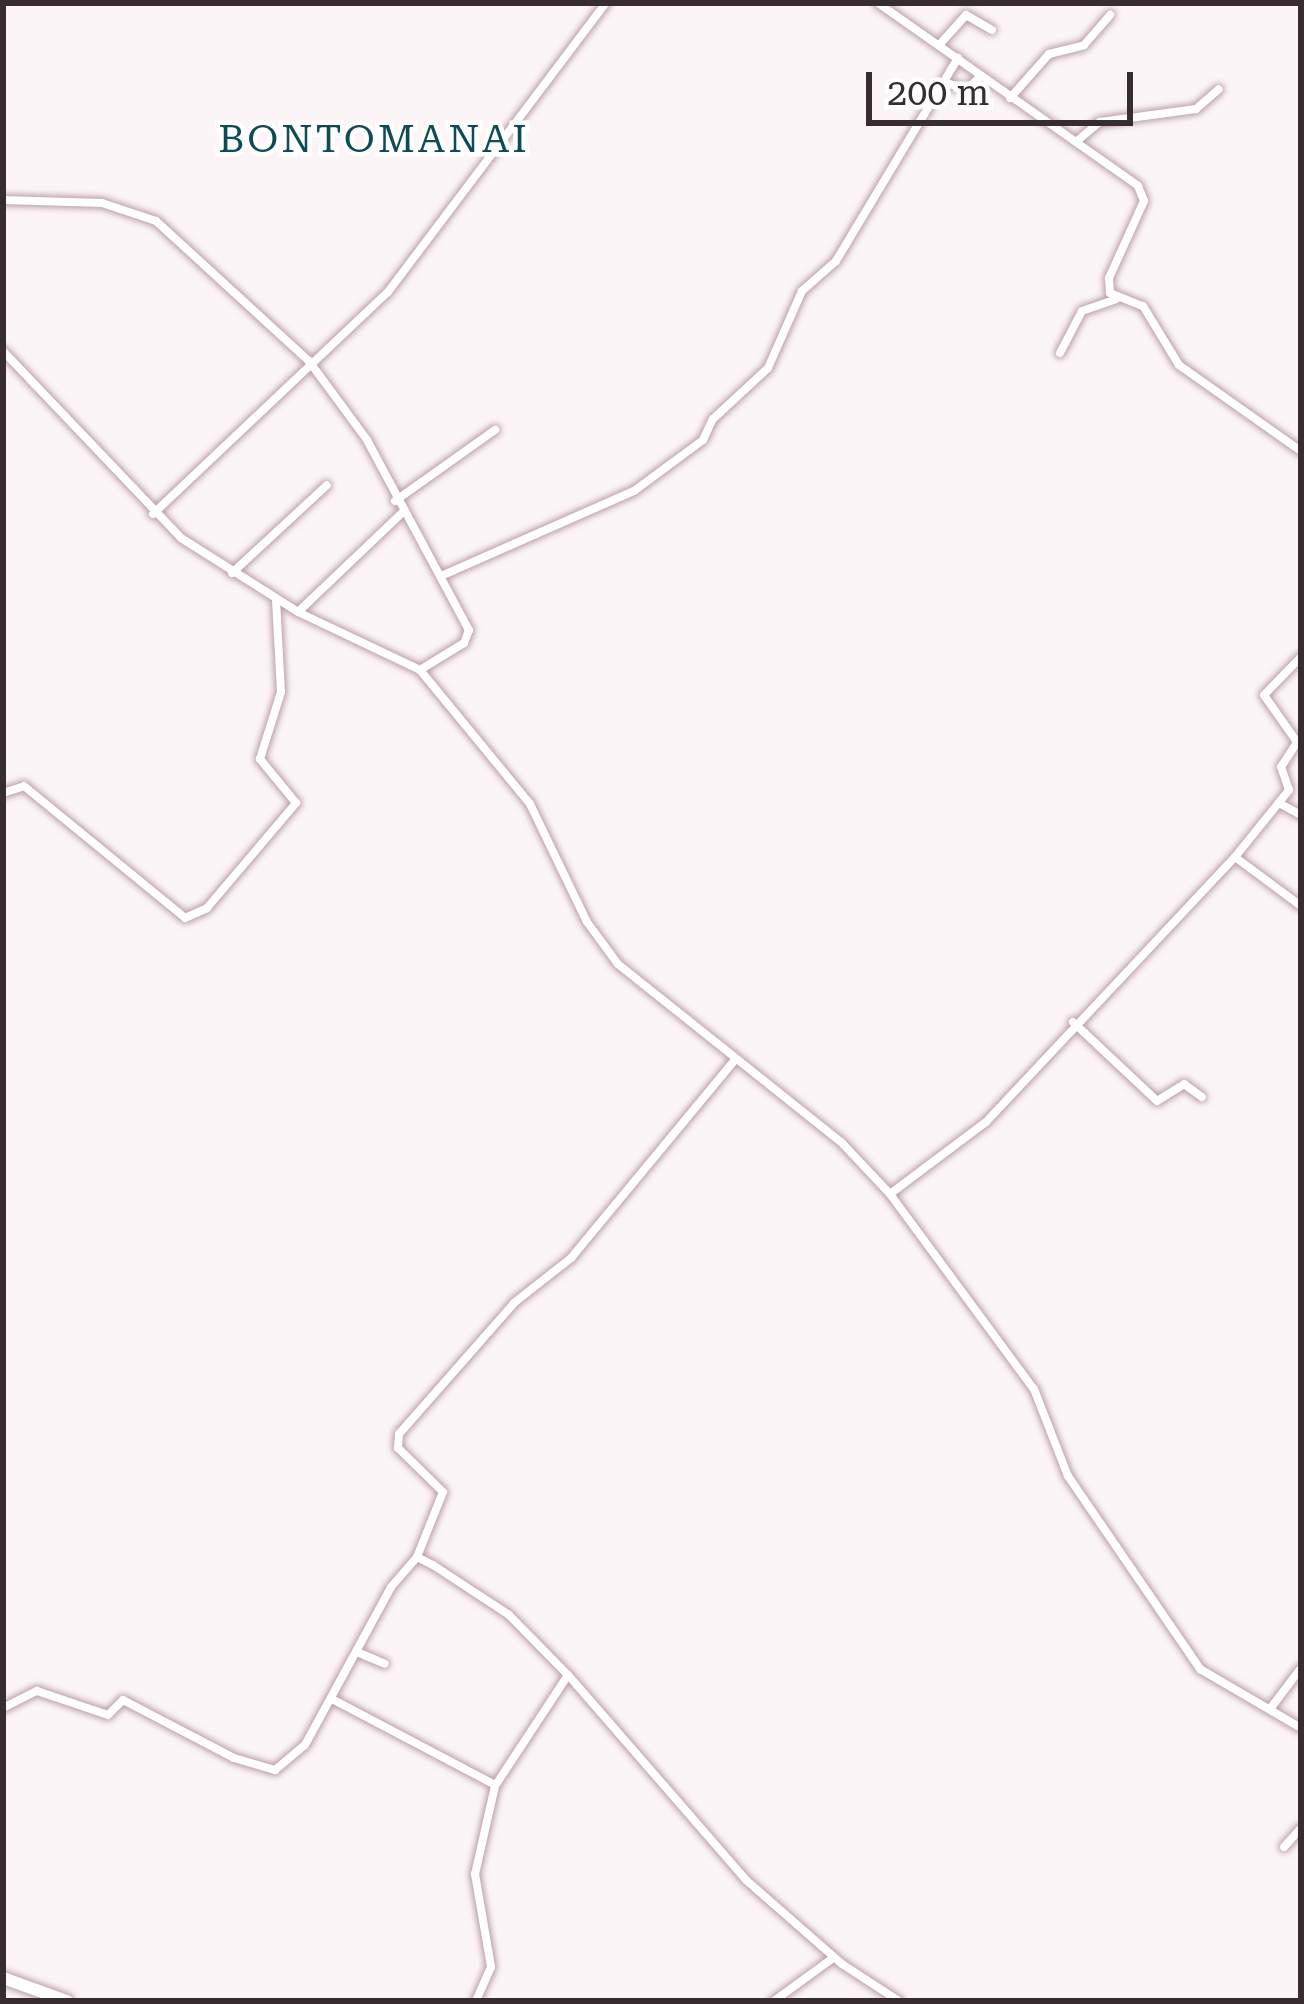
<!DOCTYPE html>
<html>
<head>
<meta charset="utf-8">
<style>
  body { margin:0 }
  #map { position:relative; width:1304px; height:2004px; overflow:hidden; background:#fcf5f7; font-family:"Roboto Serif",serif }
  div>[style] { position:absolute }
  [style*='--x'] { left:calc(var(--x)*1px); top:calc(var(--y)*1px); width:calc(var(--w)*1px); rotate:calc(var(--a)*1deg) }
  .roads { filter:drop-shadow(0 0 3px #bca0a8) drop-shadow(0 0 3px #bca0a8) }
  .minor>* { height:8px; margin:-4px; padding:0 4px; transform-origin:4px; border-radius:4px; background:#fff }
  .primary>* { height:12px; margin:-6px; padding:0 6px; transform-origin:6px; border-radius:6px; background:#fff }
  span { translate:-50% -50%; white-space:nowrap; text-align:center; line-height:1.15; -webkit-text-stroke:9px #fff; paint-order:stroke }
  .quarter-label { font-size:39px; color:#0e4b54; letter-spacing:3px }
  .frame { position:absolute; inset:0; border:6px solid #372c2f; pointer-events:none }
  .scale { position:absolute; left:866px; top:72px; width:267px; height:54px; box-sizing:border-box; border:6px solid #372c2f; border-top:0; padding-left:15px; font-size:36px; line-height:42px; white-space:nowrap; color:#372c2f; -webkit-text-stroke:9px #fff; paint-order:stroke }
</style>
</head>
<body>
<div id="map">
  <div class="roads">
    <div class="minor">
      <div style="--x:878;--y:3;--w:318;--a:35.1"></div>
      <div style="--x:1138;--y:186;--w:16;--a:68"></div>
      <div style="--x:1144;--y:201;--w:85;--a:114.4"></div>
      <div style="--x:1109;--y:278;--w:15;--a:86"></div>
      <div style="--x:1110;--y:293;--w:35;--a:22"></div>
      <div style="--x:1143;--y:306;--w:69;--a:58.6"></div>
      <div style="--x:1179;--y:365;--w:149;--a:35.2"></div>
      <div style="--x:940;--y:44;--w:39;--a:-48"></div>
      <div style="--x:966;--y:15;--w:30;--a:30"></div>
      <div style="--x:947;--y:83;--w:20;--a:20"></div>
      <div style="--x:966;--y:90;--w:21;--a:-43"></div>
      <div style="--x:1010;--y:98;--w:59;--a:-48.4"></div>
      <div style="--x:1049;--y:54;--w:36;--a:-14"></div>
      <div style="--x:1084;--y:45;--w:40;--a:-49"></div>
      <div style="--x:1077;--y:141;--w:30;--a:-40"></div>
      <div style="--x:1100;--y:122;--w:97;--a:-7.7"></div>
      <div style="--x:1196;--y:109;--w:30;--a:-41"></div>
      <div style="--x:3;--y:200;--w:99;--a:1.7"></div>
      <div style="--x:102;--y:203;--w:57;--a:18.4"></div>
      <div style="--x:156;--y:221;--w:207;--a:42.5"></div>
      <div style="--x:309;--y:361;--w:98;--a:53.7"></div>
      <div style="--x:367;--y:440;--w:216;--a:61.8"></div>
      <div style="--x:469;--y:630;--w:14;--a:111"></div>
      <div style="--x:464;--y:643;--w:52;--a:148.5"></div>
      <div style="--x:3;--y:351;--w:258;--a:46.4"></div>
      <div style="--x:181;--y:538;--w:138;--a:32.3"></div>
      <div style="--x:298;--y:612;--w:135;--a:25.4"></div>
      <div style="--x:420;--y:670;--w:173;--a:50.6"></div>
      <div style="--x:530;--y:804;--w:131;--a:64.2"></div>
      <div style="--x:587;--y:922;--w:52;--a:53.6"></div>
      <div style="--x:618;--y:964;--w:285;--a:38.6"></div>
      <div style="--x:841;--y:1142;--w:71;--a:46.7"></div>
      <div style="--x:890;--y:1194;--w:242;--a:53.6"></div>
      <div style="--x:1034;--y:1389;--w:93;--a:68.7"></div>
      <div style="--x:1068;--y:1476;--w:234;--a:55.6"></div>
      <div style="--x:1200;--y:1669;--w:117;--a:30.3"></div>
      <div style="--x:1060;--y:353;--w:47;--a:-62.4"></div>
      <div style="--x:1082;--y:311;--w:36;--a:-19"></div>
      <div style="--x:395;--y:501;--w:123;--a:-35.4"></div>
      <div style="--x:153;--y:514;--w:323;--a:-43.4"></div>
      <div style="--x:388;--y:292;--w:362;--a:-53"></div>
      <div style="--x:232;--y:573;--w:129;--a:-42.8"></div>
      <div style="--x:441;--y:576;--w:211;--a:-23.8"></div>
      <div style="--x:634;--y:491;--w:86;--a:-36.5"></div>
      <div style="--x:703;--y:440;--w:23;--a:-65"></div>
      <div style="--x:713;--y:419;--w:75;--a:-42.8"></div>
      <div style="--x:768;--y:368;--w:84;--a:-66.2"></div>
      <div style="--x:802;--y:291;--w:45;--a:-41.4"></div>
      <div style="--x:836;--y:261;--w:237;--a:-59"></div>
      <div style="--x:298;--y:612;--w:144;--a:-43.6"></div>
      <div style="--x:3;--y:793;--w:22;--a:-18"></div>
      <div style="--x:24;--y:786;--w:208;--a:39.3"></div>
      <div style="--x:185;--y:918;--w:24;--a:-24"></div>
      <div style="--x:207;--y:908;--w:138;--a:-49.7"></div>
      <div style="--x:296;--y:803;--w:57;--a:-129.3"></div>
      <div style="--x:260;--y:759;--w:70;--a:-72.6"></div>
      <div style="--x:281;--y:692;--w:92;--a:-93.1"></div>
      <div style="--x:1279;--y:803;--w:25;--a:29"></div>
      <div style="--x:1235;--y:857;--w:86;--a:-51.1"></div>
      <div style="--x:1289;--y:790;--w:24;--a:-109"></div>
      <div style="--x:1281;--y:767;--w:30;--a:-57"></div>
      <div style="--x:1297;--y:742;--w:57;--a:-125.1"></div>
      <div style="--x:1264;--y:695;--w:53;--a:-45.8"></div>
      <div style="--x:1073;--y:1022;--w:115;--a:43.2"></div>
      <div style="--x:1157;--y:1101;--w:32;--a:-32"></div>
      <div style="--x:1184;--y:1084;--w:22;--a:36"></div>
      <div style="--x:890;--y:1194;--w:120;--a:-36.9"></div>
      <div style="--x:986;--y:1122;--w:364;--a:-46.8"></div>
      <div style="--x:1235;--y:857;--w:82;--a:36.6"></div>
      <div style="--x:417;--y:1557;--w:70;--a:-68.2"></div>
      <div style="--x:443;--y:1492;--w:63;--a:-135.6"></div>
      <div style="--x:398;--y:1448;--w:14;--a:-86"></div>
      <div style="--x:399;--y:1434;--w:174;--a:-48.7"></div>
      <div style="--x:514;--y:1303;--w:73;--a:-38.3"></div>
      <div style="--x:571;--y:1258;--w:256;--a:-50.4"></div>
      <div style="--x:357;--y:1652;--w:30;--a:23"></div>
      <div style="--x:568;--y:1675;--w:271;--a:49"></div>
      <div style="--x:746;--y:1880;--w:128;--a:41.2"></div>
      <div style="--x:842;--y:1964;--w:68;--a:33"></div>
      <div style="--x:332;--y:1699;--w:184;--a:27.8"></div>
      <div style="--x:3;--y:1708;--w:38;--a:-27"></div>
      <div style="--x:37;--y:1691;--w:75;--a:18.7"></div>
      <div style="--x:108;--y:1715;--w:21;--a:-45"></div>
      <div style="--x:123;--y:1700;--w:125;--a:27.6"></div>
      <div style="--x:234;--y:1758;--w:43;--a:16.3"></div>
      <div style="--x:275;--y:1770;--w:39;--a:-40"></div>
      <div style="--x:305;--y:1745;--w:180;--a:-61.4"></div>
      <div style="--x:391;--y:1587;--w:40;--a:-49"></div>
      <div style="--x:417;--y:1557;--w:18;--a:27"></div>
      <div style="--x:433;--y:1565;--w:91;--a:33.3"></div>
      <div style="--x:509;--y:1615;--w:84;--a:45.5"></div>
      <div style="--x:568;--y:1675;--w:133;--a:123.3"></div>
      <div style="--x:495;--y:1786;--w:90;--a:102.8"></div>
      <div style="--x:475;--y:1874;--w:94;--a:80.2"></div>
      <div style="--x:491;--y:1967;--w:37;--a:114"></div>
      <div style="--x:1270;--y:1709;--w:51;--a:-52.9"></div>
      <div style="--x:1284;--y:1847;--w:25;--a:-48"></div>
      <div style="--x:774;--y:2001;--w:73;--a:-36.1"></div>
    </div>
    <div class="primary">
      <div style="--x:3;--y:1978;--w:68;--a:19.8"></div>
    </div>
  </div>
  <div class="quarter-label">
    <span style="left:374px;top:139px">BONTOMANAI</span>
  </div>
  <div class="frame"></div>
  <div class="scale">200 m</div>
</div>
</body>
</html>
